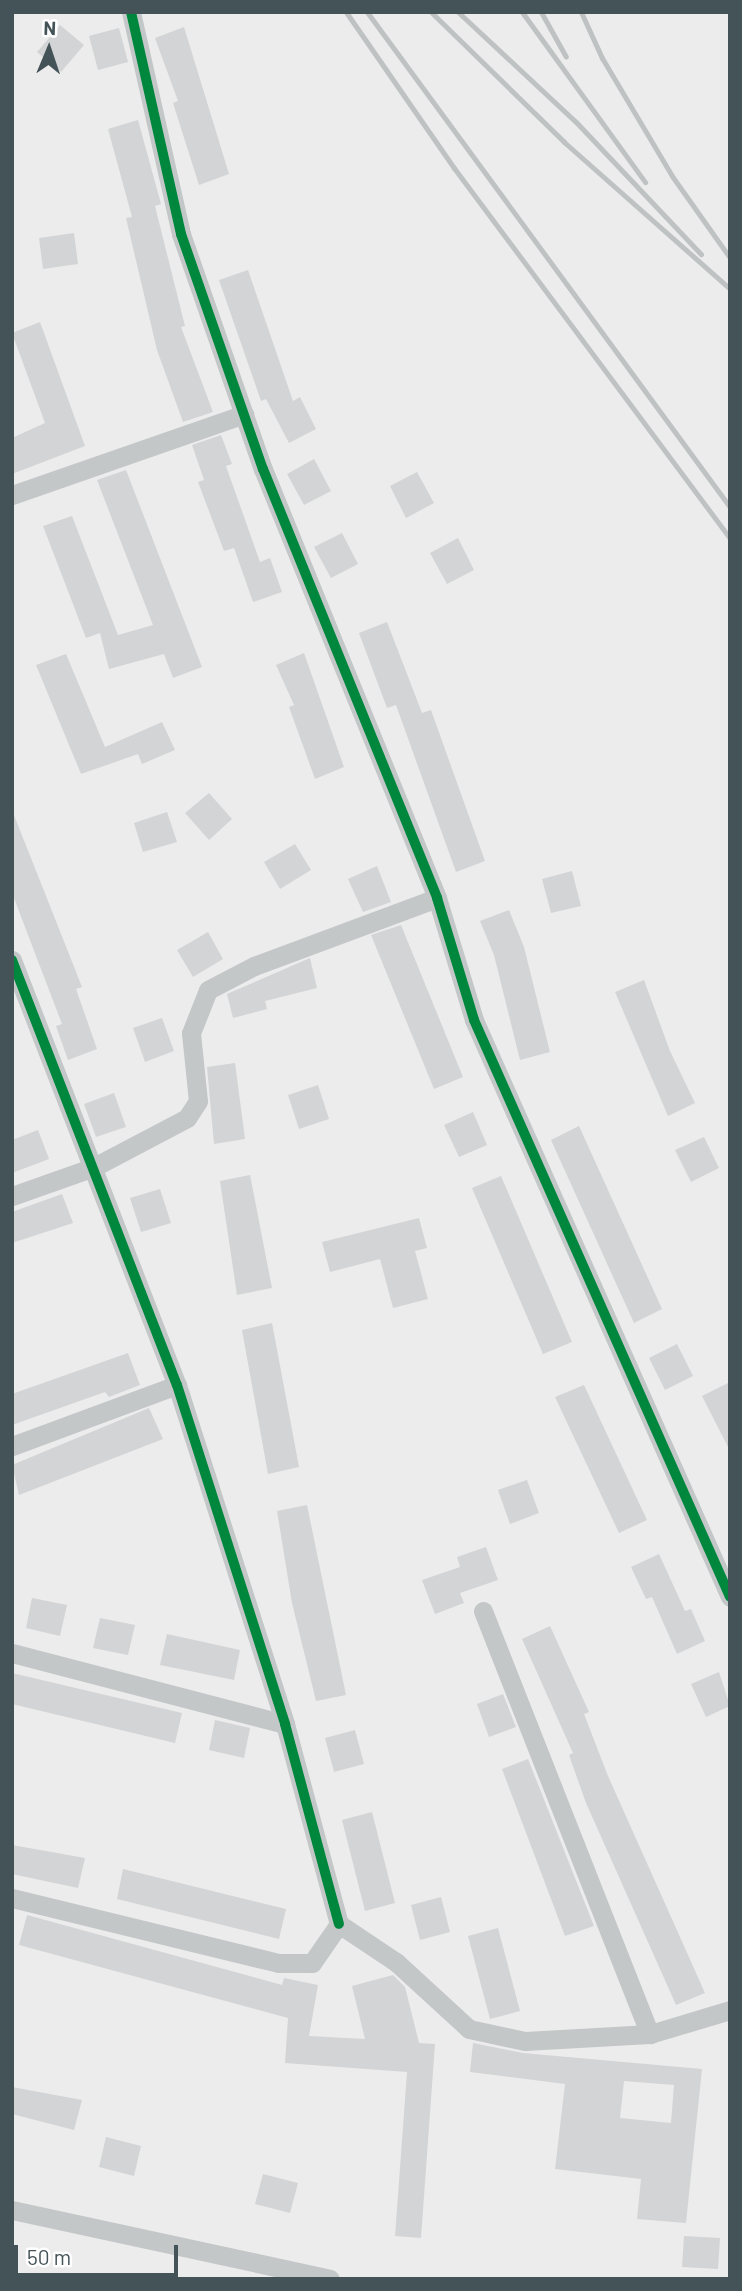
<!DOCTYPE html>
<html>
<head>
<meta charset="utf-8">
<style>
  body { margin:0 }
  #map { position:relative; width:742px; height:2291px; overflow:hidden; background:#edecec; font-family:Barlow,sans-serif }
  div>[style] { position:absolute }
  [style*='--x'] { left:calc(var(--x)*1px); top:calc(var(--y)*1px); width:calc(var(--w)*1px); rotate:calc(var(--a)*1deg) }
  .building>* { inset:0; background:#d3d4d5 }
  .street>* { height:19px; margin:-9.5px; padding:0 9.5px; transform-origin:9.5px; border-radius:9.5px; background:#c3c7c8 }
  .rail>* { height:5px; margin:-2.5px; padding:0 2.5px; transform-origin:2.5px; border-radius:2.5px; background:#bfc2c3 }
  .cycleway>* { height:10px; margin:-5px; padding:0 5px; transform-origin:5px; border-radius:5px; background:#00873e }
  span { translate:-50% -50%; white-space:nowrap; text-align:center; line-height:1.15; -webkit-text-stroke:5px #fff; paint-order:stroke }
  .frame { position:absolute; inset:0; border:14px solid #445358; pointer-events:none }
  .north { position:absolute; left:14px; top:14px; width:70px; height:70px; -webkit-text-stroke:5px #fff; paint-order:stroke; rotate:2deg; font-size:19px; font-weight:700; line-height:28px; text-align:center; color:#445358 }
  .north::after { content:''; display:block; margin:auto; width:24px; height:32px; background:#445358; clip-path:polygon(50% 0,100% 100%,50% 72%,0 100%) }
  .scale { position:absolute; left:14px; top:2245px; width:164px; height:32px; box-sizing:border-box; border:4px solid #445358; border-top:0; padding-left:9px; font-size:21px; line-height:24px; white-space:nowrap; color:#445358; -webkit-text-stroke:5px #fff; paint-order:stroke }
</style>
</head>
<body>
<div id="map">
  <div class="building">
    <div style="clip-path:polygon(60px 25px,84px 45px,61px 72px,37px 52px)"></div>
    <div style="clip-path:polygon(184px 27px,229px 174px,199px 185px,173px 103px,178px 101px,155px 38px)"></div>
    <div style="clip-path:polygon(119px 28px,128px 62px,98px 70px,89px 36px)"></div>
    <div style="clip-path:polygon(138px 120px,161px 204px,155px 206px,185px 326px,181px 327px,213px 412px,183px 422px,157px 350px,126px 218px,132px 217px,108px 129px)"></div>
    <div style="clip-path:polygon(74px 233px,78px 264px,43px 269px,39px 238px)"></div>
    <div style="clip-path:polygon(248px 270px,293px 401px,300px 397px,316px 429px,289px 443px,266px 399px,261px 401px,219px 280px)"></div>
    <div style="clip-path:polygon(40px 322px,85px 446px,12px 474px,12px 438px,45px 423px,12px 333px)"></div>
    <div style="clip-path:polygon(221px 435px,232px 464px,226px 466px,260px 562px,270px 558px,282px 592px,253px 602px,234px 548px,224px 551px,198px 482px,204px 480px,192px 445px)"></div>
    <div style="clip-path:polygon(314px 459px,331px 491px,304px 505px,287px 474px)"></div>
    <div style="clip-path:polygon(126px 470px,202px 667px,173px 678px,164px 654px,109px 669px,100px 633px,86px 638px,43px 526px,72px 516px,118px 635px,153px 625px,97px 480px)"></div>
    <div style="clip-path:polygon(417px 472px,434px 503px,406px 518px,390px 486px)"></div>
    <div style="clip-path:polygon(342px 533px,358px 564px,331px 578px,314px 547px)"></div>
    <div style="clip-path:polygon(458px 538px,474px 570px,447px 584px,430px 553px)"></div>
    <div style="clip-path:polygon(387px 622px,422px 713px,431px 710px,485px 861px,456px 872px,396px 705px,387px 708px,359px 633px)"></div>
    <div style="clip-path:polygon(304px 653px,344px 767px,315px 779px,289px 707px,294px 705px,276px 665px)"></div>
    <div style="clip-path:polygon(66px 654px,105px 747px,162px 722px,175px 750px,142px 764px,138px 754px,81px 774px,36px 665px)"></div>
    <div style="clip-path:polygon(209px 793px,232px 819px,209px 840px,185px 813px)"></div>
    <div style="clip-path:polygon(12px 810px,82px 987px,76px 989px,97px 1049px,68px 1060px,56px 1026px,62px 1024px,12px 893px)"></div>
    <div style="clip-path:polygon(167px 812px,177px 842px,143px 852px,134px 823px)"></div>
    <div style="clip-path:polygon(295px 844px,311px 870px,280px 889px,264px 862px)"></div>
    <div style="clip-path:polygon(377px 866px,391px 902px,363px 912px,348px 879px)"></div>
    <div style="clip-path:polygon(572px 871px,581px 906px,551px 913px,542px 879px)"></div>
    <div style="clip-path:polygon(509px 910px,524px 947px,550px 1052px,520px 1060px,494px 955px,480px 921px)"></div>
    <div style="clip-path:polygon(401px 925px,463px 1077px,434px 1089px,371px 935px)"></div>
    <div style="clip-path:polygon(208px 932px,223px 959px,193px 977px,177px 950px)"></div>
    <div style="clip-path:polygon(310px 958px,317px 988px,265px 1001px,267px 1009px,233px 1018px,227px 994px)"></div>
    <div style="clip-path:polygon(644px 980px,670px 1051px,695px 1103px,668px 1116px,615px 992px)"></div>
    <div style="clip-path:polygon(162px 1018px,174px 1051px,145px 1062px,133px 1028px)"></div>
    <div style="clip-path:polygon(235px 1063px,245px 1139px,214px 1144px,207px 1067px)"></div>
    <div style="clip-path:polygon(318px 1085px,329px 1119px,299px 1129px,288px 1095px)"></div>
    <div style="clip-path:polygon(114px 1093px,126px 1127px,96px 1137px,84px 1104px)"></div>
    <div style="clip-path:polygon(473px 1112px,487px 1145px,459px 1157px,444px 1125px)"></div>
    <div style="clip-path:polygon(579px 1126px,662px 1309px,634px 1323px,551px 1140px)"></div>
    <div style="clip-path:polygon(38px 1130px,49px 1159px,12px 1173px,12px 1140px)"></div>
    <div style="clip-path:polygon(704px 1137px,719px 1168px,691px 1182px,675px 1150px)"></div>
    <div style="clip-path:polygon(250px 1175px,272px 1288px,237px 1295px,220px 1181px)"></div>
    <div style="clip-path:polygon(501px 1176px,572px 1342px,543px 1354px,472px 1188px)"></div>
    <div style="clip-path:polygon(160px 1189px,171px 1223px,141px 1232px,130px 1198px)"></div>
    <div style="clip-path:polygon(62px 1194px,73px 1223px,12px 1243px,12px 1212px)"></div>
    <div style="clip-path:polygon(419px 1218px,427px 1248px,415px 1251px,428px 1299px,393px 1308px,380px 1259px,330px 1272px,322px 1242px)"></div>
    <div style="clip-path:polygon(272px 1323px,299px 1467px,268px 1474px,242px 1330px)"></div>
    <div style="clip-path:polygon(677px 1344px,693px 1376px,665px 1390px,649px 1358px)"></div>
    <div style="clip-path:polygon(128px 1353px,140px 1385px,109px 1397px,105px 1392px,12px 1425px,12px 1394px)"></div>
    <div style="clip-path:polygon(730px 1382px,730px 1451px,702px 1396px)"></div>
    <div style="clip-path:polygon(584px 1385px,647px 1520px,619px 1533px,555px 1397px)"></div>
    <div style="clip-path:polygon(149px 1408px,163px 1439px,19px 1495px,12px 1465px)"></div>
    <div style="clip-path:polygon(527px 1480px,539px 1513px,510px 1524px,498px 1490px)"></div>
    <div style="clip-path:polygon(307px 1505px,346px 1695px,316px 1701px,292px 1603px,277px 1511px)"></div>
    <div style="clip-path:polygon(486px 1547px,498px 1580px,460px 1593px,464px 1603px,435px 1614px,422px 1580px,460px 1567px,457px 1557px)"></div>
    <div style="clip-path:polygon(659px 1554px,685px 1611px,691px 1609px,705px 1641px,677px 1654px,652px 1597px,646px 1599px,631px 1567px)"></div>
    <div style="clip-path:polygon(32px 1598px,67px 1605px,60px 1636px,26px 1628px)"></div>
    <div style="clip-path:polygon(100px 1618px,135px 1625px,128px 1655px,93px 1648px)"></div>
    <div style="clip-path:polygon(550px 1626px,589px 1712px,584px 1714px,608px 1776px,705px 1993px,676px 2005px,586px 1803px,569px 1755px,573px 1753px,522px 1639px)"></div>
    <div style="clip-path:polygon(167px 1634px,240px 1650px,234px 1680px,160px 1665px)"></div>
    <div style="clip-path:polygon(719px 1672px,730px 1706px,706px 1717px,691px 1684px)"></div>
    <div style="clip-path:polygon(12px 1673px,182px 1713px,175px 1743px,12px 1704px)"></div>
    <div style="clip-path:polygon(503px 1694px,516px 1727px,489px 1737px,477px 1704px)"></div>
    <div style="clip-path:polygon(215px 1720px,250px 1728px,244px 1758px,209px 1750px)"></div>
    <div style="clip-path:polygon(355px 1730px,364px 1764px,334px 1772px,325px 1738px)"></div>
    <div style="clip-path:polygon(528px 1759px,594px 1926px,565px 1936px,502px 1769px)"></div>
    <div style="clip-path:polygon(372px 1812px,395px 1903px,365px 1911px,342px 1820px)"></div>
    <div style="clip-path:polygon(12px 1845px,85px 1858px,78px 1888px,12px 1874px)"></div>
    <div style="clip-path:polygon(123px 1869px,286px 1909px,279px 1939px,117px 1899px)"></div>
    <div style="clip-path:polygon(441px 1897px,450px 1932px,420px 1940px,411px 1905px)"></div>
    <div style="clip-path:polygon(27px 1915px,282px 1985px,284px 1978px,318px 1985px,309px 2036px,365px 2039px,352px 1986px,393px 1975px,405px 1987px,419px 2043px,435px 2044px,421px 2238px,395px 2236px,407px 2072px,285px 2063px,288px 2018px,19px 1945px)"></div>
    <div style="clip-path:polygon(498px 1928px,520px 2011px,490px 2019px,468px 1936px)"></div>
    <div style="clip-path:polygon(evenodd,473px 2043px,523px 2053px,702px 2069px,686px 2223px,637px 2219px,641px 2179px,555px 2169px,565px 2084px,470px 2072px,473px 2043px,624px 2081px,674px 2085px,671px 2123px,620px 2118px,624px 2081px)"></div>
    <div style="clip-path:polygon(12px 2087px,82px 2100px,74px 2130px,12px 2114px)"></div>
    <div style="clip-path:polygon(106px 2137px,141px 2146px,134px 2176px,99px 2167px)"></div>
    <div style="clip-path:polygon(263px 2174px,298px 2183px,290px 2213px,255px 2204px)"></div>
    <div style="clip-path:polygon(684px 2236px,720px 2238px,718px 2269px,682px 2267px)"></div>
  </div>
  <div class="street">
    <div style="--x:131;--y:12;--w:228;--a:77.3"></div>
    <div style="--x:181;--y:234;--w:249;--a:70.8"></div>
    <div style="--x:263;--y:469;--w:463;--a:67.9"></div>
    <div style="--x:437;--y:898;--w:127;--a:73.1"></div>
    <div style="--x:474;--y:1020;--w:631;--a:66.07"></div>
    <div style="--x:12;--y:495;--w:246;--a:-19.2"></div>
    <div style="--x:12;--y:960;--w:456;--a:68.8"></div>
    <div style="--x:177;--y:1385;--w:356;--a:72.3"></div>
    <div style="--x:285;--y:1724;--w:207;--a:74.9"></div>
    <div style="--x:12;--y:1196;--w:87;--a:-19.5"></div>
    <div style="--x:94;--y:1167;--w:105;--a:-27.8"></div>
    <div style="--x:187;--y:1118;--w:20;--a:-57"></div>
    <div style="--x:198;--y:1101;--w:68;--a:-95.9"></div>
    <div style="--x:191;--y:1033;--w:46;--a:-68.4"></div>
    <div style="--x:208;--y:990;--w:52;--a:-27.6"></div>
    <div style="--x:254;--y:966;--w:195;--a:-20.4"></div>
    <div style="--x:12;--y:1446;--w:176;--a:-20.3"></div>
    <div style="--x:483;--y:1611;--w:455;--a:68.5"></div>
    <div style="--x:12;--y:1653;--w:282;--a:14.6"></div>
    <div style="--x:12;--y:1898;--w:274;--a:13.7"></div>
    <div style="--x:278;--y:1963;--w:34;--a:0"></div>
    <div style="--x:312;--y:1963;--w:47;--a:-55.3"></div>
    <div style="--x:339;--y:1924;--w:69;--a:33.7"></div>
    <div style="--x:396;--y:1962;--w:99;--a:42.5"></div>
    <div style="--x:469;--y:2029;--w:57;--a:12.1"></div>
    <div style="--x:525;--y:2041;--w:125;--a:-3.2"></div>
    <div style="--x:650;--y:2034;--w:84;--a:-16.7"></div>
    <div style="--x:12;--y:2210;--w:325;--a:12.2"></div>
  </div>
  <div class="rail">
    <div style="--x:346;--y:12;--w:190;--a:55.3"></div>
    <div style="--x:454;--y:168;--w:462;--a:53.3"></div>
    <div style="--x:367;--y:12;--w:614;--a:53.75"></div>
    <div style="--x:431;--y:12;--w:186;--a:44.3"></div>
    <div style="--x:564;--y:142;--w:222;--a:41.5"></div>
    <div style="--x:458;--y:12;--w:161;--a:43"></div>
    <div style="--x:576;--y:122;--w:182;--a:46.6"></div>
    <div style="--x:522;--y:12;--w:210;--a:54.1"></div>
    <div style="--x:541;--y:12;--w:51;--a:60.9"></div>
    <div style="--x:581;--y:12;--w:51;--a:65.5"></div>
    <div style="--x:602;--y:58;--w:137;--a:59.3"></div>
    <div style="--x:672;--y:176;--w:100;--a:54.7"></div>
  </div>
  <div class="cycleway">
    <div style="--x:131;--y:12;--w:228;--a:77.3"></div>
    <div style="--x:181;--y:234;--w:249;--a:70.8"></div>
    <div style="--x:263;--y:469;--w:463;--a:67.9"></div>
    <div style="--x:437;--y:898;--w:127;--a:73.1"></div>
    <div style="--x:474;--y:1020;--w:631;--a:66.07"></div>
    <div style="--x:12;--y:960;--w:456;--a:68.8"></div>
    <div style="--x:177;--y:1385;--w:356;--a:72.3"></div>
    <div style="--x:285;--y:1724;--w:207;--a:74.9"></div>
  </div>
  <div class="frame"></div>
  <div class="north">N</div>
  <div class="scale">50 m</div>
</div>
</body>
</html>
